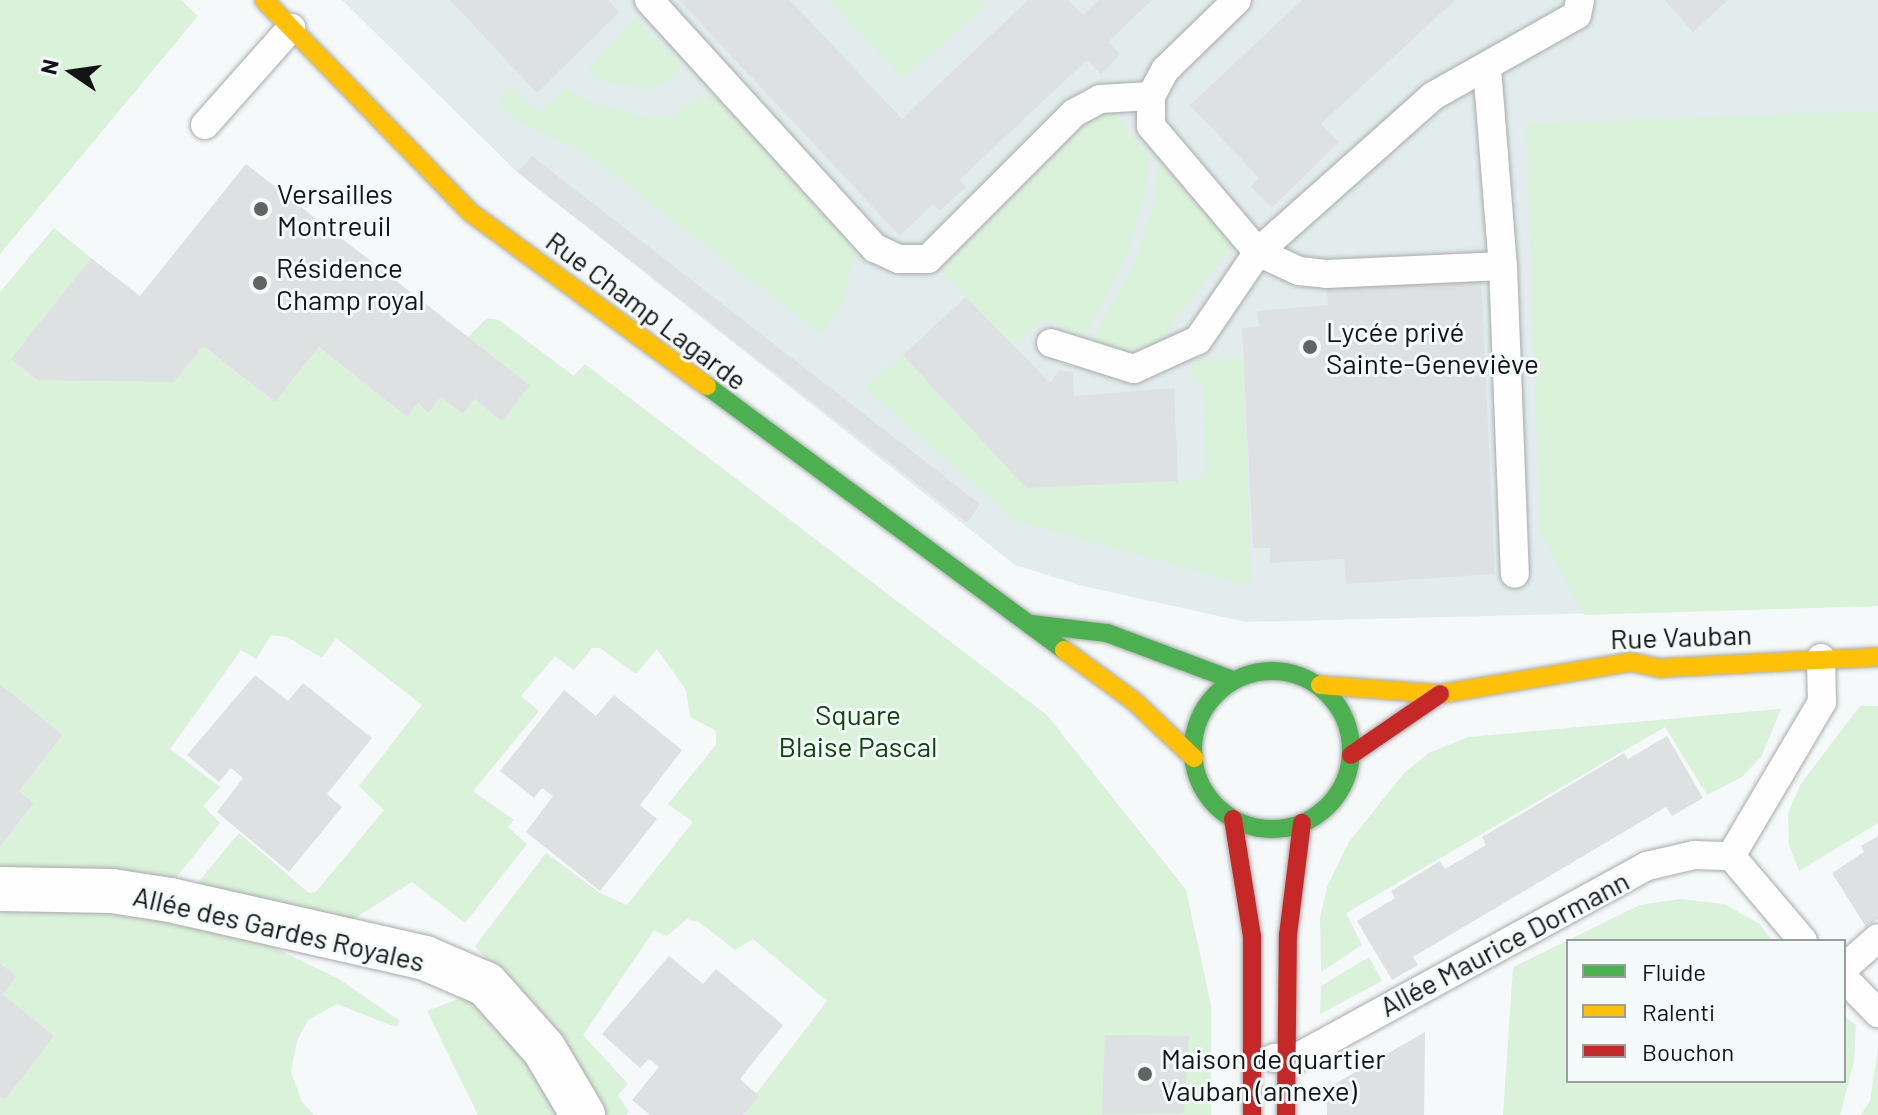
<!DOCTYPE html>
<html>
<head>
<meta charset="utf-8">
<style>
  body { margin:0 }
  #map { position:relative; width:1878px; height:1115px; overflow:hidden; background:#f5f9f9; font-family:Barlow,sans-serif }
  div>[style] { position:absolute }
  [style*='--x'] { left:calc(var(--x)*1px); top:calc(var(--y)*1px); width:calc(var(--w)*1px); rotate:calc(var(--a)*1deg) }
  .built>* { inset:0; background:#e2ecec }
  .green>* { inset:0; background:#daf1da }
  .building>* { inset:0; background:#dee1e1 }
  .roads { filter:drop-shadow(0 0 2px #a9abab) drop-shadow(0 0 2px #a9abab) }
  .lane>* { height:28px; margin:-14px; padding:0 14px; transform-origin:14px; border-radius:14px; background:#fefefe }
  .street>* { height:44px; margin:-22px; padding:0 22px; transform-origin:22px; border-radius:22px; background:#fefefe }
  .fast>* { height:18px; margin:-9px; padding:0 9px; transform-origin:9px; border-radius:9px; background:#4caf50 }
  .fast>.ring { margin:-9px; padding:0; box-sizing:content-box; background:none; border:18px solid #4caf50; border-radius:50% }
  .slow>* { height:18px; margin:-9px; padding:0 9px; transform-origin:9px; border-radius:9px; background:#ffc107 }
  .jam>* { height:18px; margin:-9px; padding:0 9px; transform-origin:9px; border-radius:9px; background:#c62828 }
  .dots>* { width:22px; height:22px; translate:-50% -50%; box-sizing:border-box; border:4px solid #f4fafa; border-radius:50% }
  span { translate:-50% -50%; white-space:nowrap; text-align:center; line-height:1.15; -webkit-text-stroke:6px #f4fafa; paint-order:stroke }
  .poi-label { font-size:28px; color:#131414 }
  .left { translate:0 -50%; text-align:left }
  .street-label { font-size:28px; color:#131414 }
  .park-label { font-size:28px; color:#0a4707 }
  .legend { position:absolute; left:1566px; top:939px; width:280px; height:144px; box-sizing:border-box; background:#f4fafa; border:2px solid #9a9e9e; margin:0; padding:10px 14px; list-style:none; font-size:24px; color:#131414 }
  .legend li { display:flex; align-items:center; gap:16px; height:40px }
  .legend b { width:40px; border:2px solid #9a9e9e }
  .north { position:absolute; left:32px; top:32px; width:80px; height:80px; -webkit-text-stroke:6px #f4fafa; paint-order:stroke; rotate:283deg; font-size:22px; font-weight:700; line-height:32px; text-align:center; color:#131414 }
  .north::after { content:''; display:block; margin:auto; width:28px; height:36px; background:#131414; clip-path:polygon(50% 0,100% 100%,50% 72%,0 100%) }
</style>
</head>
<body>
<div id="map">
  <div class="built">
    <div style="clip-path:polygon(342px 0,1878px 0,1878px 606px,1246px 622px,1083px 586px,1015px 565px,517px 172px)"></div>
  </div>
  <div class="green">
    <div style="clip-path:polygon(0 0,181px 0,198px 16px,0 254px)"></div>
    <div style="clip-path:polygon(829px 0,979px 0,985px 6px,903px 78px)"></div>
    <div style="clip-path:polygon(636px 18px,682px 66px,667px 82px,648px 88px,599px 80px,587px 70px)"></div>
    <div style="clip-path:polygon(511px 87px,538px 112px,566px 88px,587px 101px,649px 118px,672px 118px,685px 105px,708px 96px,723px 100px,856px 245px,844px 300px,821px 334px,586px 153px,512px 118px,498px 101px)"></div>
    <div style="clip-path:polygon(1112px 111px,1149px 153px,1146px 188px,1128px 253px,1083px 339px,1047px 318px,1012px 345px,939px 268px,1096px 114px)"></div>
    <div style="clip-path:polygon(1878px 111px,1878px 606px,1584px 615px,1540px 531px,1526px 124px)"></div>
    <div style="clip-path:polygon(1159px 162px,1234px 244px,1157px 343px,1120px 352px,1091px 343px,1135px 263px,1155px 202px)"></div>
    <div style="clip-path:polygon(54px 228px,91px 258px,12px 359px,37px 380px,203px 346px,275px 402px,319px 347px,407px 417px,418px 403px,430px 412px,441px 397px,463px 414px,475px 399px,502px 420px,530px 385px,468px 337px,487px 318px,499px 320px,574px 376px,585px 364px,1047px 715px,1186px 890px,1211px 1005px,1211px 1115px,740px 1115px,827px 1001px,753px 939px,735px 950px,699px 922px,687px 919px,667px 936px,654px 930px,583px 1035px,628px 1084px,618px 1095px,629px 1112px,626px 1115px,595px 1115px,546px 1029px,475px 946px,546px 853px,600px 893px,627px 905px,693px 822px,668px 804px,716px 745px,716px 731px,690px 717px,686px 690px,657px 649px,636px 674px,600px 648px,592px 648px,574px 670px,555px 656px,521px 696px,539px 711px,473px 791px,514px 820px,508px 827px,527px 844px,465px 923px,412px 882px,341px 927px,195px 886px,239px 833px,309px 893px,316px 892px,384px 810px,359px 786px,422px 705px,336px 638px,322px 658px,287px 637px,271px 635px,256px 659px,241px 650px,170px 749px,220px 787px,203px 806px,220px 823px,170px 885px,0 876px,0 847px,34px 803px,19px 791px,63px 735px,0 684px,0 292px)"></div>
    <div style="clip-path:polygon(903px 355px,1178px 481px,1207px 477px,1204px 385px,1192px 377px,1191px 368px,1196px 360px,1244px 358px,1251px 586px,1014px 520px,865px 387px)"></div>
    <div style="clip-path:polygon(1860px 706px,1878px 706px,1878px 823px,1799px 871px,1789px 845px,1788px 814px,1800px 785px)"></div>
    <div style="clip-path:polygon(1781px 709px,1761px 757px,1742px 777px,1707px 795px,1665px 727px,1346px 913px,1362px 945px,1321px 972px,1320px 918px,1327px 887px,1349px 842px,1404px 773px,1429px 753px,1469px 737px)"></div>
    <div style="clip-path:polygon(1680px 899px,1724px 904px,1760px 924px,1772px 941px,1568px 941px,1568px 1081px,1844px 1081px,1844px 1016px,1856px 1025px,1854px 1061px,1840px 1115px,1503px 1115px,1513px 967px,1640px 905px)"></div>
    <div style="clip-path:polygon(0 904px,110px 905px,254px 938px,339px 979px,400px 1021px,396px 1027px,337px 1004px,308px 1020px,297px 1041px,291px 1072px,302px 1102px,314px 1115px,0 1115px,0 1097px,5px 1100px,54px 1036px,3px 994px,16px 976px,0 963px)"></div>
    <div style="clip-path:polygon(1369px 957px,1382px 981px,1320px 1014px,1321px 986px)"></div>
    <div style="clip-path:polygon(463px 997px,486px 999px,565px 1115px,478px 1115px,427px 1011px)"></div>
    <div style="clip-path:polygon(1878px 1048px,1878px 1115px,1861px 1115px,1870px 1101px)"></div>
  </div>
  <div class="building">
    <div style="clip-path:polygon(450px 0,608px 0,619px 12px,537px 93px)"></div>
    <div style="clip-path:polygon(679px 0,790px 0,902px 119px,1028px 0,1068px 0,1083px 15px,1099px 0,1152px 0,1108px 42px,1120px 54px,1101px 74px,1087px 60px,959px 180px,966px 187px,940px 211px,933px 204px,900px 236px)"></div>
    <div style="clip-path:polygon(1302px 0,1455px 0,1321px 124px,1339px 142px,1272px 208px,1251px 187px,1259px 178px,1190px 105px)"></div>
    <div style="clip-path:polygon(1664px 0,1728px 0,1693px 32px)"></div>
    <div style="clip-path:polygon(532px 156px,980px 504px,967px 523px,517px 172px)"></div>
    <div style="clip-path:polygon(246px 164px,530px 385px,502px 421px,475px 399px,463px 414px,441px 397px,429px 413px,418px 403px,407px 417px,319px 347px,275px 402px,203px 346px,174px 382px,37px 380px,11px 359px,91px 258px,140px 296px)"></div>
    <div style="clip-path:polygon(1481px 274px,1495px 574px,1346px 584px,1344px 559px,1270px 563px,1270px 548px,1253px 548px,1242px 328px,1259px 327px,1257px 311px,1328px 305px,1327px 283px)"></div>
    <div style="clip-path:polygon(966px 297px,1050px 383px,1059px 370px,1073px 372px,1074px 396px,1174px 388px,1178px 481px,1026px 488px,903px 355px)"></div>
    <div style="clip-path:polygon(255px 675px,288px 701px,303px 683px,372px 738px,327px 794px,342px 807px,289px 872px,217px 812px,243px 778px,231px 768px,219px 782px,187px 755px)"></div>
    <div style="clip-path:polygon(0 684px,63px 735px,19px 791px,34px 803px,0 847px)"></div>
    <div style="clip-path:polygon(564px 690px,596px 716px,614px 695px,682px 750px,640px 805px,657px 819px,600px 891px,526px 832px,553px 796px,542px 788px,534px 798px,500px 771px)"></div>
    <div style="clip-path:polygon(1667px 736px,1703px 798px,1672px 816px,1666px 807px,1413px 957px,1418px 965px,1392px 980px,1357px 921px,1395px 898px,1391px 891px,1440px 861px,1445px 869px,1486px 845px,1482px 837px,1624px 753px,1628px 759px)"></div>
    <div style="clip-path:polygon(1878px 836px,1878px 919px,1866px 927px,1832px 873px,1864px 852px,1861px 846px)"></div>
    <div style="clip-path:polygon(669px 956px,703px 984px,716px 969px,783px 1025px,740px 1079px,759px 1096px,743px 1115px,650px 1115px,632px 1100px,659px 1067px,649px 1059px,640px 1068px,602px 1034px)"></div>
    <div style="clip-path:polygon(0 963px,16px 976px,3px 994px,54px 1036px,5px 1100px,0 1097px)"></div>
    <div style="clip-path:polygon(1425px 1032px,1424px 1115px,1327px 1115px,1326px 1089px)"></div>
    <div style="clip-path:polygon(1105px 1035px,1189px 1036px,1184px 1113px,1102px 1114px)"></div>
  </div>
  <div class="roads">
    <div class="lane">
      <div style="--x:649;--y:0;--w:336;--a:47.7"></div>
      <div style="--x:875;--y:248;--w:26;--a:25"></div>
      <div style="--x:899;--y:259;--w:29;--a:0"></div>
      <div style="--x:928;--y:259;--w:206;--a:-45"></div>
      <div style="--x:1074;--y:113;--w:30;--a:-28"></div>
      <div style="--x:1100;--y:99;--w:51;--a:-3.4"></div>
      <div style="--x:1237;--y:0;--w:100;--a:135.8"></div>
      <div style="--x:1165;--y:70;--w:30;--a:118"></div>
      <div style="--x:1151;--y:96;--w:30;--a:90"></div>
      <div style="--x:1151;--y:126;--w:165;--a:49.7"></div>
      <div style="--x:1258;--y:252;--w:45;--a:24.9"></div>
      <div style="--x:1299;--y:271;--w:27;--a:6"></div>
      <div style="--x:1326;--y:274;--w:177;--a:-2.6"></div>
      <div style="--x:1487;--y:68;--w:199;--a:85.4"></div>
      <div style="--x:1503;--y:266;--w:308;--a:87.8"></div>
      <div style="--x:205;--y:125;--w:130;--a:-48.4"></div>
      <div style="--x:1051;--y:343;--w:87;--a:17.4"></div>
      <div style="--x:1134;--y:369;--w:70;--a:-24.4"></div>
      <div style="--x:1198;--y:340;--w:107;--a:-55.7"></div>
      <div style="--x:1258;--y:252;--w:234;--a:-41.7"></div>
      <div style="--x:1433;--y:96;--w:165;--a:-29.4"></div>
      <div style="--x:1577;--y:15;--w:15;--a:-79"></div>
      <div style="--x:1731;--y:856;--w:179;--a:-59.4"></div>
      <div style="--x:1822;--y:702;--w:44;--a:-91.3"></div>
      <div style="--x:1844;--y:968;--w:45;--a:-41.4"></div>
      <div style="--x:1844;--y:978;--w:49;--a:45.8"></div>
      <div style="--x:1274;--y:1058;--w:24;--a:-2"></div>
      <div style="--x:1298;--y:1057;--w:398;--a:-28.7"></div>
      <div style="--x:1647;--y:866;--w:48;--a:-13.2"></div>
      <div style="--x:1694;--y:855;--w:37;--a:2"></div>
      <div style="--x:1731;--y:856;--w:111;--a:49.7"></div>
    </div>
    <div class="street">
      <div style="--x:0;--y:889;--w:112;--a:1"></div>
      <div style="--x:112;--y:891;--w:59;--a:8.8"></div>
      <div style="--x:170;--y:900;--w:262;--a:12.8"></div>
      <div style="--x:425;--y:958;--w:66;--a:23.1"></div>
      <div style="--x:486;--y:984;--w:87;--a:48.3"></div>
      <div style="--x:544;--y:1049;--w:77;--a:59.4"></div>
    </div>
    <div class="fast">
      <div style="--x:707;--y:386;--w:444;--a:36.5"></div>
      <div style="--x:1031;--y:624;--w:77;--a:6.8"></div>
      <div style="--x:1107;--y:633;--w:134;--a:20.5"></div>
      <div class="ring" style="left:1193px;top:671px;width:140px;height:140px"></div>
    </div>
    <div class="slow">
      <div style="--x:264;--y:0;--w:296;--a:45.8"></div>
      <div style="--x:470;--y:212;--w:294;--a:36.3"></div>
      <div style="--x:1064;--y:650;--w:87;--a:36.1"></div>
      <div style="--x:1134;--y:701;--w:83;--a:43.5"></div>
      <div style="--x:1320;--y:685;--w:120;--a:4.3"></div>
      <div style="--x:1440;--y:694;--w:194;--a:-9.5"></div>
      <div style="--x:1631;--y:662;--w:30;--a:12"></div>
      <div style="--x:1660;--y:668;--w:218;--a:-2.9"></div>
    </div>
    <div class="jam">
      <div style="--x:1351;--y:755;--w:108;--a:-34.4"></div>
      <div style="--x:1233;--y:819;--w:119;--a:80.8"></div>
      <div style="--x:1252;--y:936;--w:179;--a:90"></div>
      <div style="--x:1286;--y:1115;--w:180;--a:-89.4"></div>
      <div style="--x:1288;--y:935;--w:113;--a:-82.9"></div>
    </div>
  </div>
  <div class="dots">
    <div style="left:261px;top:209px;background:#626464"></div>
    <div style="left:260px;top:283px;background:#626464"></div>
    <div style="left:1310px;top:347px;background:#626464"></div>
    <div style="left:1145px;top:1074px;background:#626464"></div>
  </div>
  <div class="poi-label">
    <span class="left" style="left:277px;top:209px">Versailles<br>Montreuil</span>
    <span class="left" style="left:276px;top:283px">Résidence<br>Champ royal</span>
    <span class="left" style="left:1326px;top:347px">Lycée privé<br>Sainte-Geneviève</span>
    <span class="left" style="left:1161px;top:1074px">Maison de quartier<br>Vauban (annexe)</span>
  </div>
  <div class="street-label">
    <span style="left:647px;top:310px;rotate:37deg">Rue Champ Lagarde</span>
    <span style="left:1681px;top:636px;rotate:-2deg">Rue Vauban</span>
    <span style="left:279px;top:928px;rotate:13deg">Allée des Gardes Royales</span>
    <span style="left:1504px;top:943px;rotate:-28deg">Allée Maurice Dormann</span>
  </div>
  <div class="park-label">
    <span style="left:858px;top:730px">Square<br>Blaise Pascal</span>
  </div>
  <ul class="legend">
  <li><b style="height:10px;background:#4caf50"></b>Fluide</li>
  <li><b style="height:10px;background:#ffc107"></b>Ralenti</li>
  <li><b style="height:10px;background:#c62828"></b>Bouchon</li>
  </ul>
  <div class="north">N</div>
</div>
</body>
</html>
